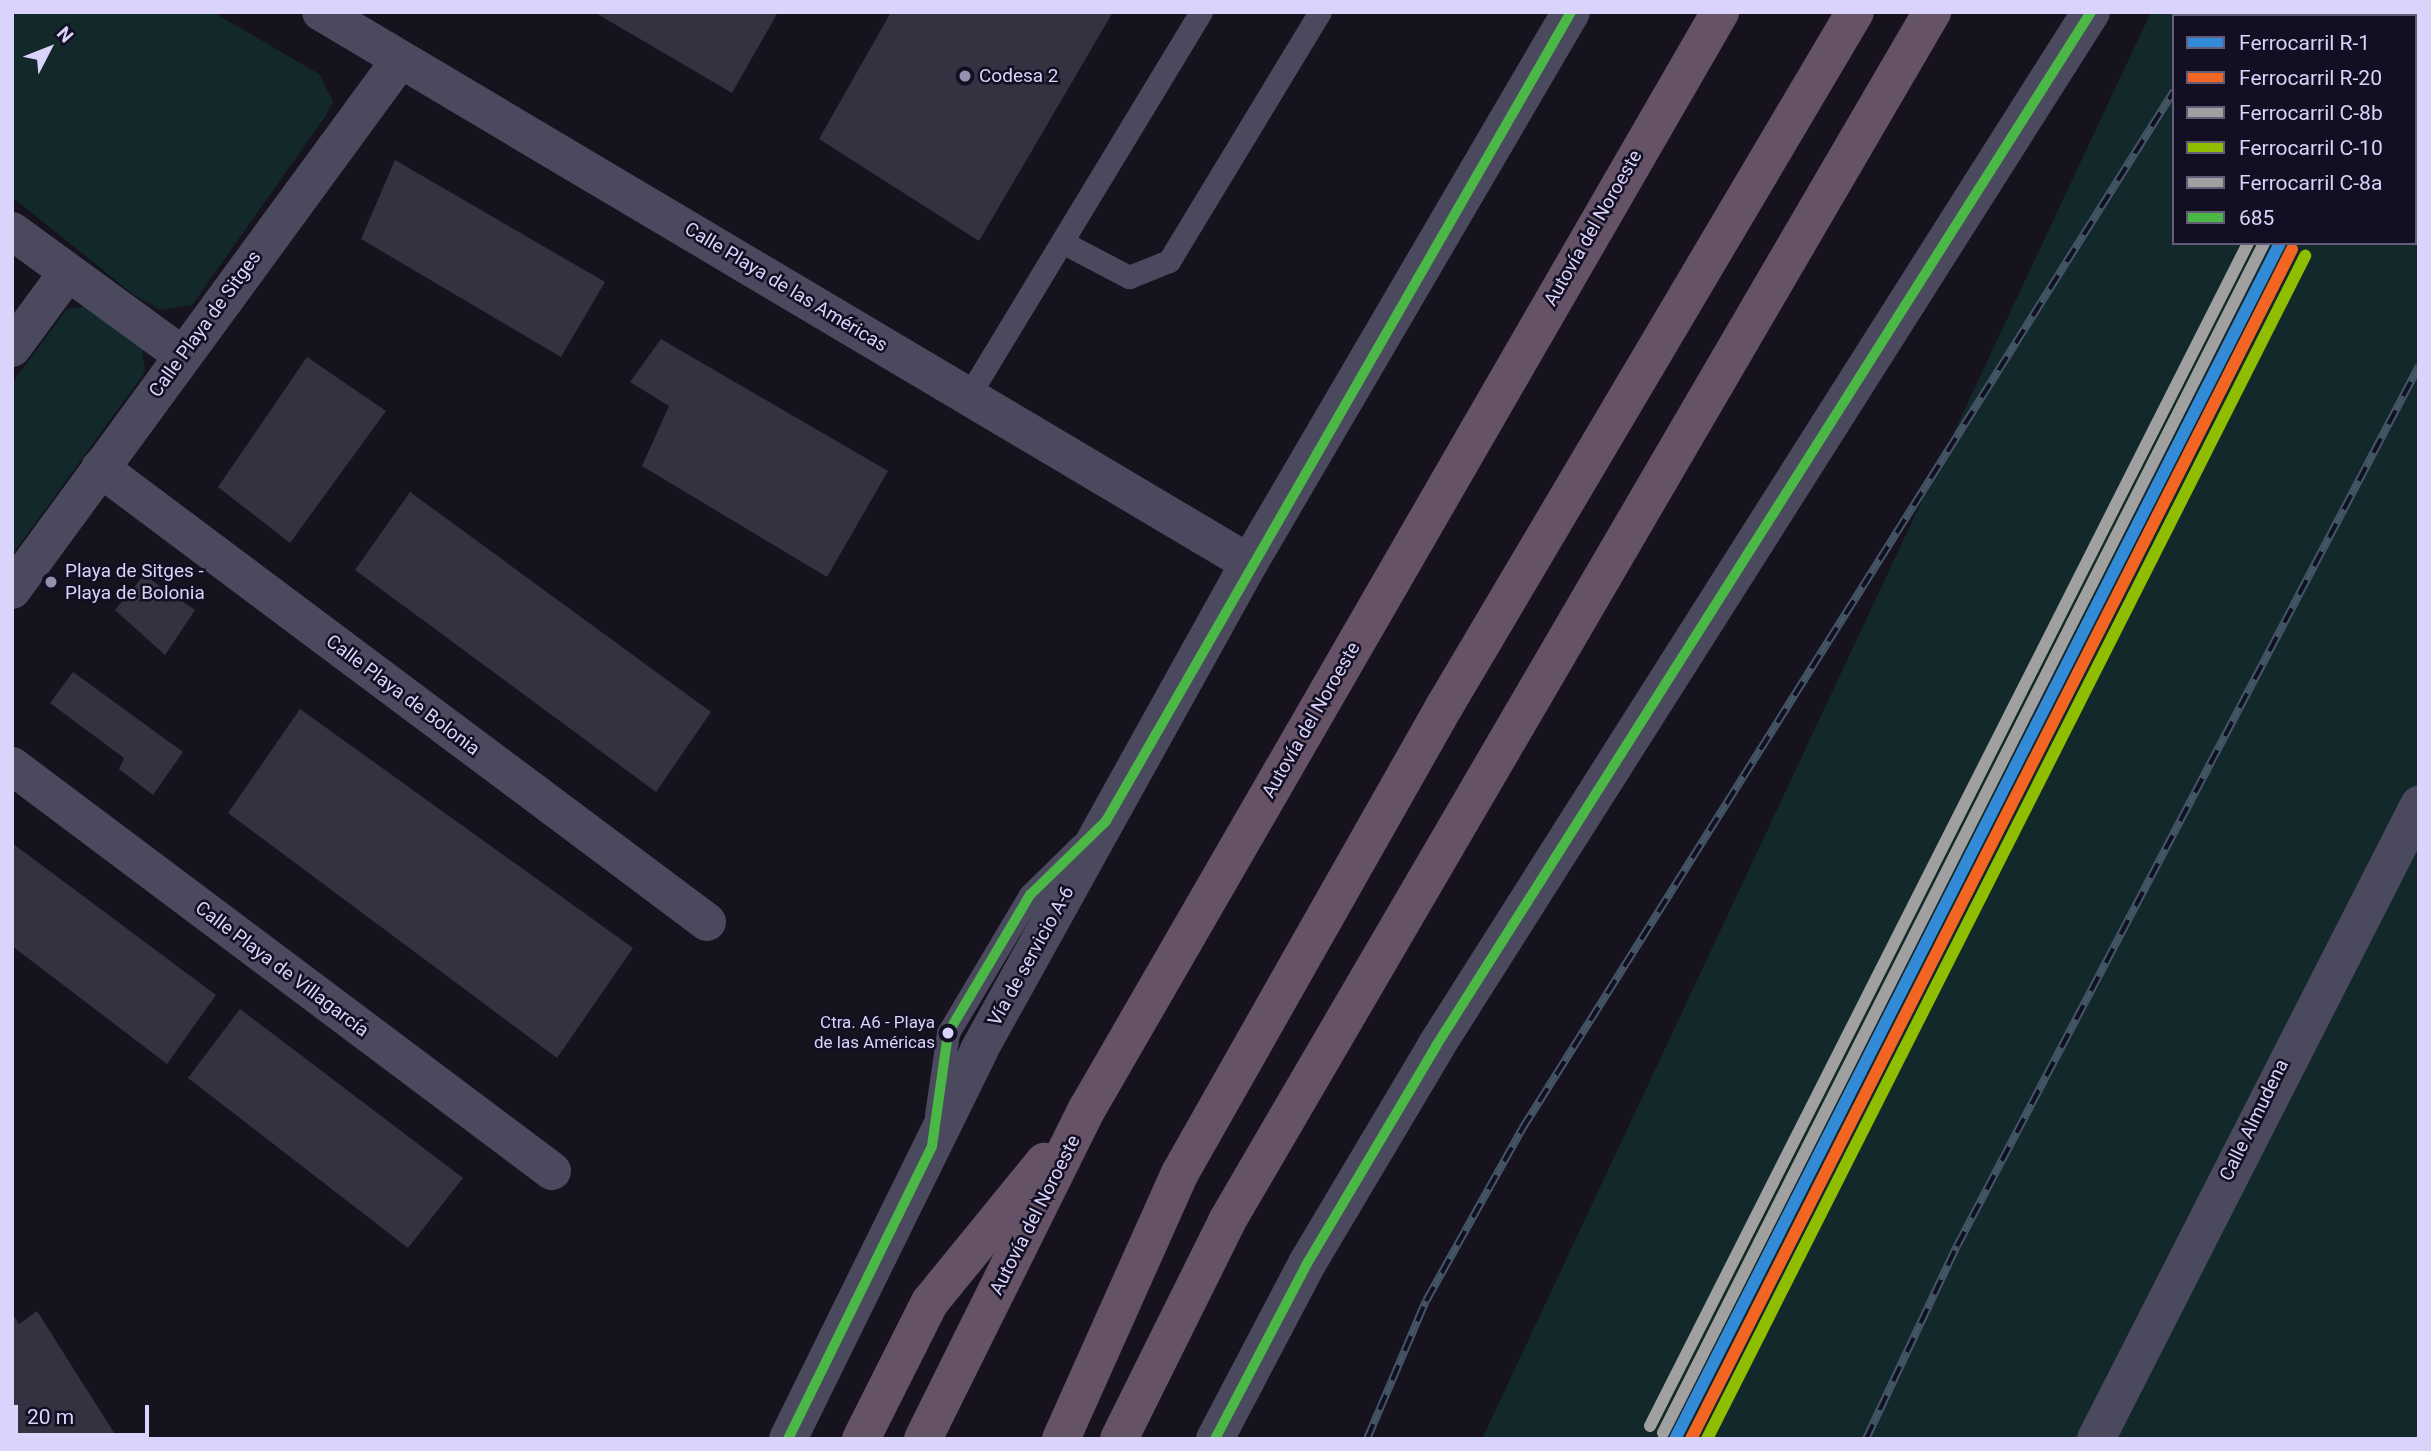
<!DOCTYPE html>
<html>
<head>
<meta charset="utf-8">
<style>
  body { margin:0 }
  #map { position:relative; width:2431px; height:1451px; overflow:hidden; background:#16131e; font-family:Roboto,sans-serif }
  div>[style] { position:absolute }
  [style*='--x'] { left:calc(var(--x)*1px); top:calc(var(--y)*1px); width:calc(var(--w)*1px); rotate:calc(var(--a)*1deg) }
  .green>* { inset:0; background:#13282a }
  .building>* { inset:0; background:#343140 }
  .lane>* { height:23px; margin:-11.5px; padding:0 11.5px; transform-origin:11.5px; border-radius:11.5px; background:#4b495e }
  .street>* { height:38px; margin:-19px; padding:0 19px; transform-origin:19px; border-radius:19px; background:#4b495e }
  .highway>* { height:38px; margin:-19px; padding:0 19px; transform-origin:19px; border-radius:19px; background:#665267 }
  .rail>* { height:8px; margin-top:-4px; transform-origin:0; background:repeating-linear-gradient(90deg,#130f22 0 16px,#445666 0 32px); box-sizing:border-box; border-block:2px solid #445666 }
  .bus-1>* { height:10px; margin:-5px; padding:0 5px; transform-origin:5px; border-radius:5px; background:#4ab747 }
  .rail-1>* { height:12px; margin:-6px; padding:0 6px; transform-origin:6px; border-radius:6px; background:#338bd7 }
  .rail-2>* { height:12px; margin:-6px; padding:0 6px; transform-origin:6px; border-radius:6px; background:#f26522 }
  .rail-3>* { height:12px; margin:-6px; padding:0 6px; transform-origin:6px; border-radius:6px; background:#a0a0a0 }
  .rail-4>* { height:12px; margin:-6px; padding:0 6px; transform-origin:6px; border-radius:6px; background:#8fbe00 }
  .rail-5>* { height:12px; margin:-6px; padding:0 6px; transform-origin:6px; border-radius:6px; background:#a0a0a0 }
  .dots>* { width:19px; height:19px; translate:-50% -50%; box-sizing:border-box; border:4px solid #130f22; border-radius:50% }
  span { translate:-50% -50%; white-space:nowrap; text-align:center; line-height:1.15; -webkit-text-stroke:5px #130f22; paint-order:stroke }
  .bus-label { font-size:17px; color:#dad3fc }
  .right { translate:-100% -50%; text-align:right }
  .poi-label { font-size:19px; color:#dad3fc }
  .left { translate:0 -50%; text-align:left }
  .street-label { font-size:19px; color:#dad3fc }
  .frame { position:absolute; inset:0; border:14px solid #dad3fc; pointer-events:none }
  .legend { position:absolute; left:2172px; top:14px; width:245px; height:231px; box-sizing:border-box; background:#130f22; border:2px solid #635d79; margin:0; padding:9px 12px; list-style:none; font-size:21px; color:#dad3fc }
  .legend li { display:flex; align-items:center; gap:14px; height:35px }
  .legend b { width:35px; border:2px solid #635d79 }
  .north { position:absolute; left:14px; top:14px; width:70px; height:70px; -webkit-text-stroke:5px #130f22; paint-order:stroke; rotate:48deg; font-size:19px; font-weight:700; line-height:28px; text-align:center; color:#dad3fc }
  .north::after { content:''; display:block; margin:auto; width:24px; height:32px; background:#dad3fc; clip-path:polygon(50% 0,100% 100%,50% 72%,0 100%) }
  .scale { position:absolute; left:14px; top:1405px; width:135px; height:32px; box-sizing:border-box; border:4px solid #dad3fc; border-top:0; padding-left:9px; font-size:21px; line-height:24px; white-space:nowrap; color:#dad3fc; -webkit-text-stroke:5px #130f22; paint-order:stroke }
</style>
</head>
<body>
<div id="map">
  <div class="green">
    <div style="clip-path:polygon(12px 12px,213px 12px,319px 74px,333px 101px,325px 117px,192px 305px,161px 310px,134px 295px,12px 197px)"></div>
    <div style="clip-path:polygon(evenodd,2151px 12px,2419px 12px,2419px 1439px,1482px 1439px,2151px 12px,2174px 16px,2415px 16px,2415px 243px,2174px 243px,2174px 16px)"></div>
    <div style="clip-path:polygon(90px 306px,142px 347px,145px 372px,12px 555px,12px 383px,67px 309px)"></div>
  </div>
  <div class="building">
    <div style="clip-path:polygon(594px 12px,778px 12px,732px 93px)"></div>
    <div style="clip-path:polygon(891px 12px,1113px 12px,979px 241px,819px 139px)"></div>
    <div style="clip-path:polygon(395px 160px,605px 282px,561px 357px,361px 239px)"></div>
    <div style="clip-path:polygon(661px 339px,888px 471px,827px 577px,642px 466px,669px 406px,630px 382px)"></div>
    <div style="clip-path:polygon(307px 357px,386px 411px,290px 543px,218px 487px)"></div>
    <div style="clip-path:polygon(410px 492px,711px 712px,656px 792px,355px 570px)"></div>
    <div style="clip-path:polygon(144px 575px,195px 610px,165px 655px,115px 610px)"></div>
    <div style="clip-path:polygon(73px 672px,183px 752px,153px 795px,119px 769px,124px 758px,50px 703px)"></div>
    <div style="clip-path:polygon(300px 709px,633px 948px,557px 1058px,228px 813px)"></div>
    <div style="clip-path:polygon(12px 843px,216px 995px,167px 1064px,12px 946px)"></div>
    <div style="clip-path:polygon(240px 1009px,463px 1178px,408px 1248px,188px 1078px)"></div>
    <div style="clip-path:polygon(37px 1311px,118px 1439px,14px 1439px,12px 1313px,19px 1324px)"></div>
  </div>
  <div class="lane">
    <div style="--x:1062;--y:242;--w:76;--a:27.6"></div>
    <div style="--x:1129;--y:277;--w:43;--a:-21.8"></div>
    <div style="--x:1169;--y:261;--w:291;--a:-58.8"></div>
    <div style="--x:969;--y:395;--w:448;--a:-58.8"></div>
    <div style="--x:936;--y:1115;--w:83;--a:-81.7"></div>
    <div style="--x:948;--y:1033;--w:161;--a:-59.3"></div>
    <div style="--x:1030;--y:895;--w:71;--a:-44.4"></div>
  </div>
  <div class="street">
    <div style="--x:321;--y:12;--w:1079;--a:30.7"></div>
    <div style="--x:12;--y:231;--w:210;--a:36.1"></div>
    <div style="--x:12;--y:348;--w:94;--a:-53.6"></div>
    <div style="--x:100;--y:468;--w:758;--a:36.79"></div>
    <div style="--x:12;--y:590;--w:657;--a:-53.79"></div>
    <div style="--x:12;--y:766;--w:675;--a:36.87"></div>
    <div style="--x:788;--y:1439;--w:433;--a:-63.8"></div>
    <div style="--x:979;--y:1050;--w:557;--a:-61"></div>
    <div style="--x:1249;--y:563;--w:638;--a:-59.7"></div>
    <div style="--x:1215;--y:1439;--w:200;--a:-62.3"></div>
    <div style="--x:1308;--y:1262;--w:251;--a:-59.3"></div>
    <div style="--x:1436;--y:1046;--w:1224;--a:-57.65"></div>
    <div style="--x:2096;--y:1439;--w:712;--a:-63"></div>
  </div>
  <div class="highway">
    <div style="--x:861;--y:1439;--w:153;--a:-63.3"></div>
    <div style="--x:930;--y:1302;--w:181;--a:-50.8"></div>
    <div style="--x:923;--y:1439;--w:369;--a:-63.6"></div>
    <div style="--x:1087;--y:1109;--w:1267;--a:-60.01"></div>
    <div style="--x:1061;--y:1439;--w:291;--a:-65.9"></div>
    <div style="--x:1180;--y:1173;--w:536;--a:-60.47"></div>
    <div style="--x:1444;--y:707;--w:807;--a:-59.4"></div>
    <div style="--x:1119;--y:1439;--w:243;--a:-63.6"></div>
    <div style="--x:1227;--y:1221;--w:1400;--a:-59.75"></div>
  </div>
  <div class="rail">
    <div style="--x:2221;--y:16;--w:4;--a:-63"></div>
    <div style="--x:1367;--y:1439;--w:150;--a:-66.9"></div>
    <div style="--x:1426;--y:1301;--w:197;--a:-60.8"></div>
    <div style="--x:1522;--y:1129;--w:1226;--a:-57.87"></div>
    <div style="--x:1866;--y:1439;--w:213;--a:-64.8"></div>
    <div style="--x:1957;--y:1246;--w:994;--a:-62.3"></div>
  </div>
  <div class="bus-1">
    <div style="--x:788;--y:1439;--w:326;--a:-63.8"></div>
    <div style="--x:932;--y:1146;--w:114;--a:-81.9"></div>
    <div style="--x:948;--y:1033;--w:161;--a:-59.3"></div>
    <div style="--x:1030;--y:895;--w:106;--a:-44.2"></div>
    <div style="--x:1106;--y:821;--w:933;--a:-60.11"></div>
    <div style="--x:1215;--y:1439;--w:200;--a:-62.3"></div>
    <div style="--x:1308;--y:1262;--w:251;--a:-59.3"></div>
    <div style="--x:1436;--y:1046;--w:1224;--a:-57.65"></div>
  </div>
  <div class="rail-1">
    <div style="--x:1675;--y:1439;--w:1340;--a:-63.17"></div>
  </div>
  <div class="rail-2">
    <div style="--x:1691;--y:1439;--w:1333;--a:-63.2"></div>
  </div>
  <div class="rail-3">
    <div style="--x:1663;--y:1433;--w:1333;--a:-63.2"></div>
  </div>
  <div class="rail-4">
    <div style="--x:1707;--y:1439;--w:1326;--a:-63.18"></div>
  </div>
  <div class="rail-5">
    <div style="--x:1650;--y:1426;--w:1326;--a:-63.18"></div>
  </div>
  <div class="dots">
    <div style="left:965px;top:76px;background:#9590ae"></div>
    <div style="left:51px;top:582px;background:#9590ae"></div>
    <div style="left:948px;top:1033px;background:#dad3fc"></div>
  </div>
  <div class="bus-label">
    <span class="right" style="left:935px;top:1033px">Ctra. A6 - Playa<br>de las Américas</span>
  </div>
  <div class="poi-label">
    <span class="left" style="left:979px;top:76px">Codesa 2</span>
    <span class="left" style="left:65px;top:582px">Playa de Sitges -<br>Playa de Bolonia</span>
  </div>
  <div class="street-label">
    <span style="left:1593px;top:228px;rotate:-60deg">Autovía del Noroeste</span>
    <span style="left:786px;top:287px;rotate:31deg">Calle Playa de las Américas</span>
    <span style="left:205px;top:324px;rotate:-54deg">Calle Playa de Sitges</span>
    <span style="left:403px;top:695px;rotate:37deg">Calle Playa de Bolonia</span>
    <span style="left:1311px;top:720px;rotate:-60deg">Autovía del Noroeste</span>
    <span style="left:1031px;top:956px;rotate:-61deg">Vía de servicio A-6</span>
    <span style="left:282px;top:969px;rotate:37deg">Calle Playa de Villagarcía</span>
    <span style="left:2254px;top:1120px;rotate:-64deg">Calle Almudena</span>
    <span style="left:1035px;top:1215px;rotate:-63deg">Autovía del Noroeste</span>
  </div>
  <div class="frame"></div>
  <ul class="legend">
  <li><b style="height:9px;background:#338bd7"></b>Ferrocarril R-1</li>
  <li><b style="height:9px;background:#f26522"></b>Ferrocarril R-20</li>
  <li><b style="height:9px;background:#a0a0a0"></b>Ferrocarril C-8b</li>
  <li><b style="height:9px;background:#8fbe00"></b>Ferrocarril C-10</li>
  <li><b style="height:9px;background:#a0a0a0"></b>Ferrocarril C-8a</li>
  <li><b style="height:9px;background:#4ab747"></b>685</li>
  </ul>
  <div class="north">N</div>
  <div class="scale">20 m</div>
</div>
</body>
</html>
